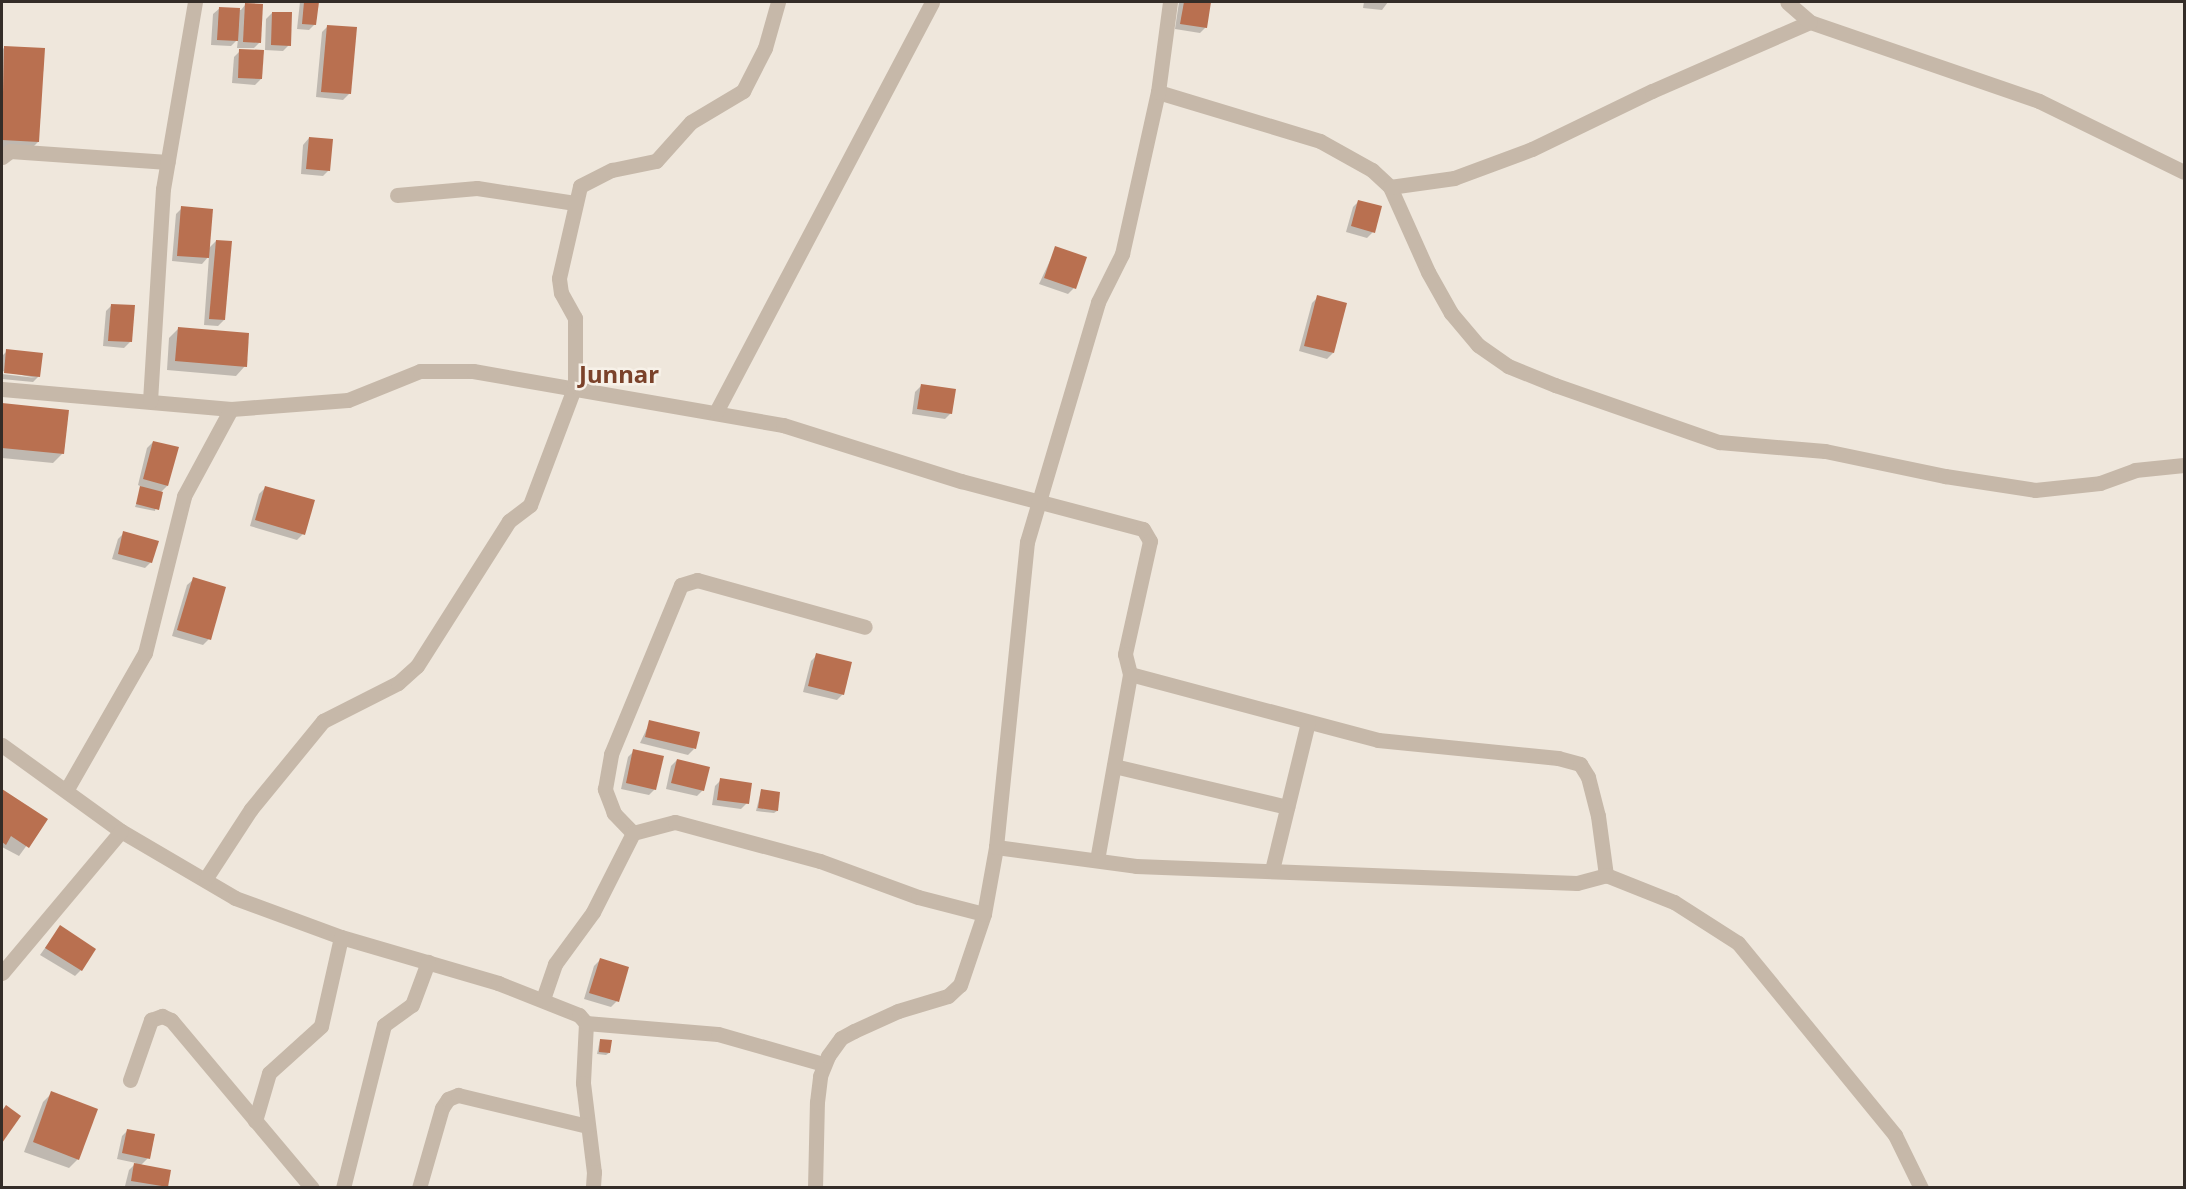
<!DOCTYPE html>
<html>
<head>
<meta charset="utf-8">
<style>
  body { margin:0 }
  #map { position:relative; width:2186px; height:1189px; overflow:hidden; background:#efe7dc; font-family:"Noto Sans",sans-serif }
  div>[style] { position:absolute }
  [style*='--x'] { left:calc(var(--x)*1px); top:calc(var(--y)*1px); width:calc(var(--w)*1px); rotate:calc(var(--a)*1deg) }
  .shadow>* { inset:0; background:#0003 }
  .building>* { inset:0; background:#b97050 }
  .minor>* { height:15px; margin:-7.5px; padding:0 7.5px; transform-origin:7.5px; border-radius:7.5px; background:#c6b8a9 }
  span { translate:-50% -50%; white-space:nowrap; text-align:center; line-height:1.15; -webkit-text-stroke:5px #f7f1e8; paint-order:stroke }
  .district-label { font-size:24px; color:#7b422a; font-weight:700 }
  .frame { position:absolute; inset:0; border:3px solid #342d28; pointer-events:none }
</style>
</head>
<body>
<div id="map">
  <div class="shadow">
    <div style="clip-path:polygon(300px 2px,317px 2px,315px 24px,309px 30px,297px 29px)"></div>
    <div style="clip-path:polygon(1179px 2px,1210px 2px,1206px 27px,1200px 33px,1175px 29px)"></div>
    <div style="clip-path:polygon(1364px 2px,1388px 2px,1382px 10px,1363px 8px)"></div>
    <div style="clip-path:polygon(245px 5px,260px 42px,254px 48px,237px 48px,238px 39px,231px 46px,211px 45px,213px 14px,220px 8px,241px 10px)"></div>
    <div style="clip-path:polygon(272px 13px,289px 45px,283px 51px,265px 50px,266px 19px)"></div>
    <div style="clip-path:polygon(328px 26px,349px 94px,343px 100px,316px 97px,322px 32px)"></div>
    <div style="clip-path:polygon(5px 47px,38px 142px,29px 151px,2px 149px,2px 50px)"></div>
    <div style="clip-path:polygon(240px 51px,261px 79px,255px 85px,232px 83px,234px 57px)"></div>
    <div style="clip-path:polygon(309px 138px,329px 170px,323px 176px,301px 174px,303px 145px)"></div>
    <div style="clip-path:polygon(1359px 201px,1373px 232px,1367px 238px,1346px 232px,1353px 207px)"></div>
    <div style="clip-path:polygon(182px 208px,208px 249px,216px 241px,224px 320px,218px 326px,204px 325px,209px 256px,202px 264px,172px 261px,176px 214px)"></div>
    <div style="clip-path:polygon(1056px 248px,1074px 288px,1068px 294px,1039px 284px)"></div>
    <div style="clip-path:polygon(1318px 297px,1333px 353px,1327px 359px,1299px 351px,1312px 303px)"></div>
    <div style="clip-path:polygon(112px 305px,130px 342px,124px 348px,103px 346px,106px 311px)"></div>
    <div style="clip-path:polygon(178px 329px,245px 366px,236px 376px,167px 370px,169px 338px)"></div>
    <div style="clip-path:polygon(7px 351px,39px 376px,33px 382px,2px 379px,2px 374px,36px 378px,2px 371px,2px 356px)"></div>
    <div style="clip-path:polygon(921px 386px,951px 413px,945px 419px,912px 414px,915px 392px)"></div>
    <div style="clip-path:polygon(2px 404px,67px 411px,63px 453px,53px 463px,2px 458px)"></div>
    <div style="clip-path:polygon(153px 442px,167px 486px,160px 493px,155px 511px,135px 507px,142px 487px,138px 485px,147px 448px)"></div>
    <div style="clip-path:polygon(265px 488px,303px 534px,297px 540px,250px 526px,259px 494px)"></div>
    <div style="clip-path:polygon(124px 533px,151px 562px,145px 568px,112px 559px,118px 539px)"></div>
    <div style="clip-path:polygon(194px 579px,209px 639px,203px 645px,172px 636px,187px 585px)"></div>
    <div style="clip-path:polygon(817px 655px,843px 694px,837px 700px,803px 692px,811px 661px)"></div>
    <div style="clip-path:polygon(650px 722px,694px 749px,688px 755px,640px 743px)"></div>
    <div style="clip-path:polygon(634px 751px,655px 789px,649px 795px,621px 789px,628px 757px)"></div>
    <div style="clip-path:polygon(677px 760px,703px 790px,697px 796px,666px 789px,671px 766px)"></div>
    <div style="clip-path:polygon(721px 780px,747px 803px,741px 809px,712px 805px,715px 786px)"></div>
    <div style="clip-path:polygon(2px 791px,46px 819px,19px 856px,2px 847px)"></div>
    <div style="clip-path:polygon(761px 791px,777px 811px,774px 813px,756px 811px)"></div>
    <div style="clip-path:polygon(60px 927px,81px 970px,75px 976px,40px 955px)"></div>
    <div style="clip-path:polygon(600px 960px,617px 1001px,611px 1007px,584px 999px,594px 966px)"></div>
    <div style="clip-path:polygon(600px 1040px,609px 1053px,606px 1055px,597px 1054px)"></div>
    <div style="clip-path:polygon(52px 1093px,78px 1159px,69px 1168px,24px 1152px,43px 1102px)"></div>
    <div style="clip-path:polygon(128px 1130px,148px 1158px,141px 1165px,165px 1188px,125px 1186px,129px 1170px,136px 1163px,117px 1159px,122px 1136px)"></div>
  </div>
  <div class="building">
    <div style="clip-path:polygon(304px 2px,319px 2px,316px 25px,302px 24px)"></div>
    <div style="clip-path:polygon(1184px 2px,1211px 2px,1207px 28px,1180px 24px)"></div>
    <div style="clip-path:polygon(245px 3px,263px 4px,261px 43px,243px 42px)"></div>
    <div style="clip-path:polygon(219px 7px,240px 8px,238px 41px,217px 40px)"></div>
    <div style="clip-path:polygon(272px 12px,292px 12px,291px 46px,271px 45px)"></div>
    <div style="clip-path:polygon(327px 25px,357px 27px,351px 94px,321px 92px)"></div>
    <div style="clip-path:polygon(4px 46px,45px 48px,39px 142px,2px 140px)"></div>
    <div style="clip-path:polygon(239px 49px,264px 50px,262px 79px,238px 78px)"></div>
    <div style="clip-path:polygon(309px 137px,333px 139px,330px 171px,306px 169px)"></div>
    <div style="clip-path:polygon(1358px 200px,1382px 206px,1375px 233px,1351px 226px)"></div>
    <div style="clip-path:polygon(181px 206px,213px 209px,209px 258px,177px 256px)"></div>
    <div style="clip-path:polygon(216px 240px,232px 241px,225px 320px,209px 319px)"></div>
    <div style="clip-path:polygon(1055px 246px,1087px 257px,1076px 289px,1044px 278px)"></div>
    <div style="clip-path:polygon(1317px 295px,1347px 303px,1334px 353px,1304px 346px)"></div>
    <div style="clip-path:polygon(111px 304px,135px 305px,132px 342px,108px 341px)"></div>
    <div style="clip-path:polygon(178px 327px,249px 333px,247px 367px,175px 361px)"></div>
    <div style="clip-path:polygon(6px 349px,43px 353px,40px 377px,4px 373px)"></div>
    <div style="clip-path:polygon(921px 384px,956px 389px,952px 414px,917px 409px)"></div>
    <div style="clip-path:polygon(2px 403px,69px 410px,64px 454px,2px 448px)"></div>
    <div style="clip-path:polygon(153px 441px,179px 447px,168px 486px,143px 479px)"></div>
    <div style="clip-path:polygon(140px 486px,163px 492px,159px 510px,136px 504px)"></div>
    <div style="clip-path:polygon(265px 486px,315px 500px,305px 535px,255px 520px)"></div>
    <div style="clip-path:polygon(123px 531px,159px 541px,152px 563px,118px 554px)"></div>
    <div style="clip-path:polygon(193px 577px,226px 587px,211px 640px,177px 630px)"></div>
    <div style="clip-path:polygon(816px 653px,852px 662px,844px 695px,808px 686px)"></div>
    <div style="clip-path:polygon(649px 720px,700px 732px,696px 749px,645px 737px)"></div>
    <div style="clip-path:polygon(633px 749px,664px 756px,656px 790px,626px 783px)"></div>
    <div style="clip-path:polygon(677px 759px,710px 767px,704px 791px,671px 783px)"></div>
    <div style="clip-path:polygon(720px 778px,752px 783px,749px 804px,717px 800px)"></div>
    <div style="clip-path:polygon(2px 789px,48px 819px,29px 848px,11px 836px,6px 845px,2px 842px)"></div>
    <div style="clip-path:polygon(761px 789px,780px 792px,778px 811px,758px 808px)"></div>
    <div style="clip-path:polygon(60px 925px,96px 949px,82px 971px,45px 948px)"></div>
    <div style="clip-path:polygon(600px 958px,629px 967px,619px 1002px,589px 993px)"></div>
    <div style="clip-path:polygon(600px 1039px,612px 1040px,610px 1053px,599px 1052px)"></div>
    <div style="clip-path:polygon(51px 1091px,98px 1109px,79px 1160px,33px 1142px)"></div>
    <div style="clip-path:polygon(6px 1105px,21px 1116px,2px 1143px,2px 1111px)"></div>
    <div style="clip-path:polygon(127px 1129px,155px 1134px,150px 1159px,122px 1153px)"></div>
    <div style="clip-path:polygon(134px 1163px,171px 1170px,168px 1187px,131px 1181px)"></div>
  </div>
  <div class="minor">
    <div style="--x:1810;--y:22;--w:242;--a:19"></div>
    <div style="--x:2039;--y:101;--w:161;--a:26.1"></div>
    <div style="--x:1158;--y:92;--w:169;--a:16.8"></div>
    <div style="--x:1320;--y:141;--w:60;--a:29.1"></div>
    <div style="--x:1372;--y:170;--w:25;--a:43"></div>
    <div style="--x:1390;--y:187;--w:93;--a:65.9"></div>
    <div style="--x:1428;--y:272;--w:47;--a:60.7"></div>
    <div style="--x:1451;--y:313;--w:42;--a:49.8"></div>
    <div style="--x:1478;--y:345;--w:37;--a:35"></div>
    <div style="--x:1508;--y:366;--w:51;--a:22"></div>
    <div style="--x:1555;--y:385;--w:174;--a:19.2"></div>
    <div style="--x:1719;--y:442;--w:106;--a:4.9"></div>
    <div style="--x:1825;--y:451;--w:123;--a:11.8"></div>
    <div style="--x:1945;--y:476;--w:91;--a:8.8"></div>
    <div style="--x:2035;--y:490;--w:65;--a:-6.1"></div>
    <div style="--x:2100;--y:483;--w:37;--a:-20"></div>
    <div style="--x:2135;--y:470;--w:49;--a:-5.8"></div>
    <div style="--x:2;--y:157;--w:10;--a:-37"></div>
    <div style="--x:10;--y:151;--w:158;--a:4"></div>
    <div style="--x:1390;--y:187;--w:65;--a:-8"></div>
    <div style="--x:1454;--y:178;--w:83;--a:-20.4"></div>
    <div style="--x:1532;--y:149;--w:133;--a:-25.8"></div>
    <div style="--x:1652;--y:91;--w:172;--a:-23.6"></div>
    <div style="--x:1810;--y:22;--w:30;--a:-139"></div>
    <div style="--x:397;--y:195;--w:80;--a:-5"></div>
    <div style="--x:477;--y:188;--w:99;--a:8.7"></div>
    <div style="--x:2;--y:389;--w:230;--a:5"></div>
    <div style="--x:231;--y:409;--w:117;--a:-4.4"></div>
    <div style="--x:348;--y:400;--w:78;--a:-21.9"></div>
    <div style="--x:420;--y:371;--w:53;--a:0"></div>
    <div style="--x:473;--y:371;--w:315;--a:9.9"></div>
    <div style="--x:783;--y:425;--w:187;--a:17.5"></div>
    <div style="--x:961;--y:481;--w:188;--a:14.8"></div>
    <div style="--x:1143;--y:529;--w:14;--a:60"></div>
    <div style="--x:1150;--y:541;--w:116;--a:102.5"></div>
    <div style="--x:1125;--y:654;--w:21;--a:76"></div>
    <div style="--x:1130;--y:674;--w:257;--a:14.9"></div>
    <div style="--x:1378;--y:740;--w:181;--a:5.7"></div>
    <div style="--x:1558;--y:758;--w:23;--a:15"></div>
    <div style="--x:1580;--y:764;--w:15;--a:58"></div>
    <div style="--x:1588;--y:777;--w:40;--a:75.6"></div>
    <div style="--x:1598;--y:816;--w:60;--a:82.3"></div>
    <div style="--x:1606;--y:875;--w:73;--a:21.7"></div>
    <div style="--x:1674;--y:902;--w:76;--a:32.6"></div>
    <div style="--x:1738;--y:943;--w:248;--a:50.7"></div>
    <div style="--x:1895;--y:1135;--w:59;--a:63.9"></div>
    <div style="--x:150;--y:401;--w:212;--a:-86.5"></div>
    <div style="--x:163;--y:189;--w:190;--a:-80.3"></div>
    <div style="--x:716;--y:412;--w:463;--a:-62.2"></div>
    <div style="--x:2;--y:745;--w:147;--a:35.9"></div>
    <div style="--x:121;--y:831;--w:132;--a:30.4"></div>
    <div style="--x:235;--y:898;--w:113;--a:20.2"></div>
    <div style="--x:341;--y:937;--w:164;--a:16.3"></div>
    <div style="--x:498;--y:983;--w:87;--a:21.6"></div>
    <div style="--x:579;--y:1015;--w:11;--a:49"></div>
    <div style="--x:586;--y:1023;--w:60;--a:92.9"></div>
    <div style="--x:583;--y:1083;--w:90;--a:83"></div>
    <div style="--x:594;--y:1172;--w:16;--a:94"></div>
    <div style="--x:1114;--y:766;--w:178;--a:13.3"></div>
    <div style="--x:67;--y:789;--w:157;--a:-60.2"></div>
    <div style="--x:145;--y:653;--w:162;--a:-76"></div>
    <div style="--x:184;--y:496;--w:99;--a:-61.6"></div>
    <div style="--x:633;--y:833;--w:28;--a:-134"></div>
    <div style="--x:614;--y:813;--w:26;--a:-111"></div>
    <div style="--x:605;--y:789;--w:36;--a:-80"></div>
    <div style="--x:611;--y:754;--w:183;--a:-67.5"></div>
    <div style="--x:681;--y:585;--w:17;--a:-17"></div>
    <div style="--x:697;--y:580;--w:174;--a:15.6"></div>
    <div style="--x:996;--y:847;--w:141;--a:7.7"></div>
    <div style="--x:1136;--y:866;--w:441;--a:2.2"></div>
    <div style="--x:1577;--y:883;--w:30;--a:-15"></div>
    <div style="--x:1097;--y:860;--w:189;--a:-79.9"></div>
    <div style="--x:1272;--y:870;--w:152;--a:-76.3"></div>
    <div style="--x:206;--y:878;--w:82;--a:-56.9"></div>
    <div style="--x:251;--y:809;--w:114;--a:-50.7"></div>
    <div style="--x:323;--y:721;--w:84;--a:-26.9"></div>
    <div style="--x:398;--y:683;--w:25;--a:-42"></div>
    <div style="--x:417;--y:666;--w:172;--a:-57.6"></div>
    <div style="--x:509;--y:521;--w:26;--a:-37"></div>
    <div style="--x:530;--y:505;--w:127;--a:-69.3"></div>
    <div style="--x:575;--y:386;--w:68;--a:-90"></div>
    <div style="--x:575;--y:318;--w:29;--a:-119"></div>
    <div style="--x:561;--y:293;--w:15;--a:-98"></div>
    <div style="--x:559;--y:278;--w:94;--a:-77.1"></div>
    <div style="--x:580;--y:186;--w:36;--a:-27"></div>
    <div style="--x:612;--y:170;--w:45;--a:-11.6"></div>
    <div style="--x:656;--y:161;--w:52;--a:-48.1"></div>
    <div style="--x:691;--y:122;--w:61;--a:-30.8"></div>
    <div style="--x:743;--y:91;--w:48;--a:-62.9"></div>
    <div style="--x:765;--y:48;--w:48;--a:-74.2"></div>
    <div style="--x:2;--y:973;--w:185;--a:-50"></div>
    <div style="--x:543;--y:999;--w:37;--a:-71"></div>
    <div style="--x:555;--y:964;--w:64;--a:-53.8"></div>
    <div style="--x:593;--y:912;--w:89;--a:-63.1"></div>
    <div style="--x:633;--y:833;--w:43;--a:-14.7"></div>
    <div style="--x:675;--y:822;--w:150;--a:15.1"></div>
    <div style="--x:820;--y:861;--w:104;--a:20.2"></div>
    <div style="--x:918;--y:897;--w:68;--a:14.4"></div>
    <div style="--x:586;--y:1023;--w:132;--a:4.8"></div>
    <div style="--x:718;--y:1034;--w:109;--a:15.9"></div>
    <div style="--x:130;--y:1080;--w:64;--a:-70.7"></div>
    <div style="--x:151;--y:1020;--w:12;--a:-20"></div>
    <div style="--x:162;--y:1016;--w:10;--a:24"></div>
    <div style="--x:171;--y:1020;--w:219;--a:50"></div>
    <div style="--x:255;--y:1121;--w:50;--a:-73.7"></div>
    <div style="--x:269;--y:1073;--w:70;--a:-42.1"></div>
    <div style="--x:321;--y:1026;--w:91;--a:-77.3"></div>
    <div style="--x:343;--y:1188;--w:168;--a:-75.9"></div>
    <div style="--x:384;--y:1025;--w:34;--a:-36"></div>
    <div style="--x:412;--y:1005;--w:46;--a:-69.6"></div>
    <div style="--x:419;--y:1188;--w:83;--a:-74"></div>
    <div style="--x:442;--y:1108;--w:11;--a:-56"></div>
    <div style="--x:448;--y:1099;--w:11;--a:-22"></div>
    <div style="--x:458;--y:1095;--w:133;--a:13.5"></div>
    <div style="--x:815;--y:1188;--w:86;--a:-88.7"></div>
    <div style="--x:817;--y:1102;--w:26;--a:-83"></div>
    <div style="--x:820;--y:1076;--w:22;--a:-68"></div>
    <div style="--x:828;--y:1056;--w:22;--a:-54"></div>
    <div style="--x:841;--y:1038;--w:15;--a:-28"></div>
    <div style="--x:854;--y:1031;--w:48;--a:-24.4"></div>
    <div style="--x:898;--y:1011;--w:52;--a:-16.7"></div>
    <div style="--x:948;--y:996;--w:16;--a:-43"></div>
    <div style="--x:960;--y:985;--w:75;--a:-71.3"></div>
    <div style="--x:984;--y:914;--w:68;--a:-79.8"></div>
    <div style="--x:996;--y:847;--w:307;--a:-84.2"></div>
    <div style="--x:1027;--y:542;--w:250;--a:-73.5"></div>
    <div style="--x:1098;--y:302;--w:54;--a:-63.4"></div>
    <div style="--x:1122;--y:254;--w:166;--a:-77.5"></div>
    <div style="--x:1158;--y:92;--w:91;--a:-82.4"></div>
  </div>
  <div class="district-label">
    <span style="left:619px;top:374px">Junnar</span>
  </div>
  <div class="frame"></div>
</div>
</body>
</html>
